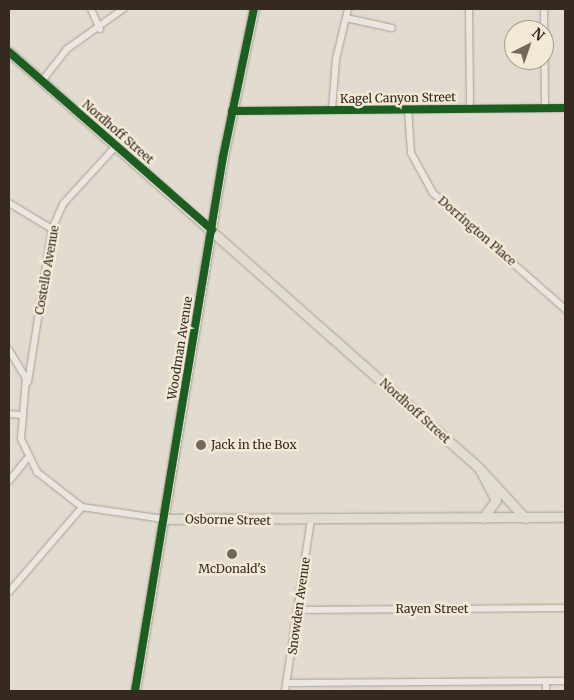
<!DOCTYPE html>
<html>
<head>
<meta charset="utf-8">
<style>
  body { margin:0 }
  #map { position:relative; width:574px; height:700px; overflow:hidden; background:#e2dbcf; font-family:Merriweather,serif }
  div>[style] { position:absolute }
  [style*='--x'] { left:calc(var(--x)*1px); top:calc(var(--y)*1px); width:calc(var(--w)*1px); rotate:calc(var(--a)*1deg) }
  .roads { filter:drop-shadow(0 0 1px #a8a197) drop-shadow(0 0 1px #a8a197) }
  .minor>* { height:6px; margin:-3px; padding:0 3px; transform-origin:3px; border-radius:3px; background:#ebe7e0 }
  .major>* { height:9px; margin:-4.5px; padding:0 4.5px; transform-origin:4.5px; border-radius:4.5px; background:#e2ddd2 }
  .cycleway>* { height:8px; margin:-4px; padding:0 4px; transform-origin:4px; border-radius:4px; background:#1b5e20 }
  .dots>* { width:14px; height:14px; translate:-50% -50%; box-sizing:border-box; border:2px solid #f2e9d6; border-radius:50% }
  span { translate:-50% -50%; white-space:nowrap; text-align:center; line-height:1.15; -webkit-text-stroke:5px #f2e9d6; paint-order:stroke }
  .street-label { font-size:12px; color:#362a20 }
  .poi-label { font-size:12px; color:#362a20 }
  .left { translate:0 -50%; text-align:left }
  .frame { position:absolute; inset:0; border:10px solid #362a20; pointer-events:none }
  .north { position:absolute; left:504px; top:20px; width:50px; height:50px; box-sizing:border-box; background:#f2e9d6; border:1px solid #a79d8d; border-radius:50%; rotate:41deg; font-size:14px; font-weight:700; line-height:20px; text-align:center; color:#362a20 }
  .north::after { content:''; display:block; margin:auto; width:18px; height:22px; background:#72685d; clip-path:polygon(50% 0,100% 100%,50% 72%,0 100%) }
</style>
</head>
<body>
<div id="map">
  <div class="roads">
    <div class="minor">
      <div style="--x:91;--y:9;--w:22;--a:66"></div>
      <div style="--x:469;--y:9;--w:99;--a:89.4"></div>
      <div style="--x:544;--y:9;--w:99;--a:89.4"></div>
      <div style="--x:346;--y:18;--w:47;--a:12.3"></div>
      <div style="--x:42;--y:81;--w:41;--a:-52"></div>
      <div style="--x:67;--y:49;--w:69;--a:-35.5"></div>
      <div style="--x:408;--y:109;--w:44;--a:86.1"></div>
      <div style="--x:411;--y:153;--w:46;--a:61.2"></div>
      <div style="--x:433;--y:193;--w:176;--a:41.3"></div>
      <div style="--x:332;--y:110;--w:51;--a:-85.5"></div>
      <div style="--x:336;--y:59;--w:51;--a:-76.5"></div>
      <div style="--x:232;--y:111;--w:333;--a:-0.5"></div>
      <div style="--x:9;--y:203;--w:50;--a:31.2"></div>
      <div style="--x:9;--y:350;--w:33;--a:59"></div>
      <div style="--x:26;--y:378;--w:61;--a:94.7"></div>
      <div style="--x:21;--y:439;--w:37;--a:64"></div>
      <div style="--x:37;--y:472;--w:57;--a:37.9"></div>
      <div style="--x:82;--y:507;--w:82;--a:8.4"></div>
      <div style="--x:28;--y:382;--w:155;--a:-81.1"></div>
      <div style="--x:52;--y:229;--w:27;--a:-66"></div>
      <div style="--x:63;--y:204;--w:79;--a:-47.6"></div>
      <div style="--x:9;--y:414;--w:14;--a:4"></div>
      <div style="--x:9;--y:481;--w:28;--a:-51"></div>
      <div style="--x:9;--y:592;--w:112;--a:-49.3"></div>
      <div style="--x:299;--y:610;--w:266;--a:-0.4"></div>
      <div style="--x:287;--y:683;--w:278;--a:-0.4"></div>
      <div style="--x:285;--y:691;--w:173;--a:-81.4"></div>
      <div style="--x:546;--y:691;--w:10;--a:-90"></div>
    </div>
    <div class="major">
      <div style="--x:9;--y:52;--w:628;--a:41.51"></div>
      <div style="--x:479;--y:468;--w:68;--a:47.4"></div>
      <div style="--x:479;--y:468;--w:36;--a:62"></div>
      <div style="--x:496;--y:500;--w:22;--a:126"></div>
      <div style="--x:163;--y:519;--w:402;--a:-0.3"></div>
      <div style="--x:135;--y:691;--w:541;--a:-80.64"></div>
      <div style="--x:223;--y:157;--w:151;--a:-78.2"></div>
    </div>
  </div>
  <div class="cycleway">
    <div style="--x:9;--y:52;--w:270;--a:41.2"></div>
    <div style="--x:232;--y:111;--w:333;--a:-0.5"></div>
    <div style="--x:135;--y:691;--w:541;--a:-80.64"></div>
    <div style="--x:223;--y:157;--w:151;--a:-78.2"></div>
  </div>
  <div class="dots">
    <div style="left:201px;top:445px;background:#72685d"></div>
    <div style="left:232px;top:554px;background:#72685d"></div>
  </div>
  <div class="street-label">
    <span style="left:398px;top:98px;rotate:-1deg">Kagel Canyon Street</span>
    <span style="left:118px;top:132px;rotate:41deg">Nordhoff Street</span>
    <span style="left:477px;top:231px;rotate:41deg">Dorrington Place</span>
    <span style="left:47px;top:270px;rotate:-80deg">Costello Avenue</span>
    <span style="left:180px;top:348px;rotate:-81deg">Woodman Avenue</span>
    <span style="left:415px;top:411px;rotate:42deg">Nordhoff Street</span>
    <span style="left:228px;top:520px;rotate:1deg">Osborne Street</span>
    <span style="left:299px;top:606px;rotate:-82deg">Snowden Avenue</span>
    <span style="left:432px;top:609px">Rayen Street</span>
  </div>
  <div class="poi-label">
    <span class="left" style="left:211px;top:445px">Jack in the Box</span>
    <span style="left:232px;top:569px">McDonald's</span>
  </div>
  <div class="frame"></div>
  <div class="north">N</div>
</div>
</body>
</html>
